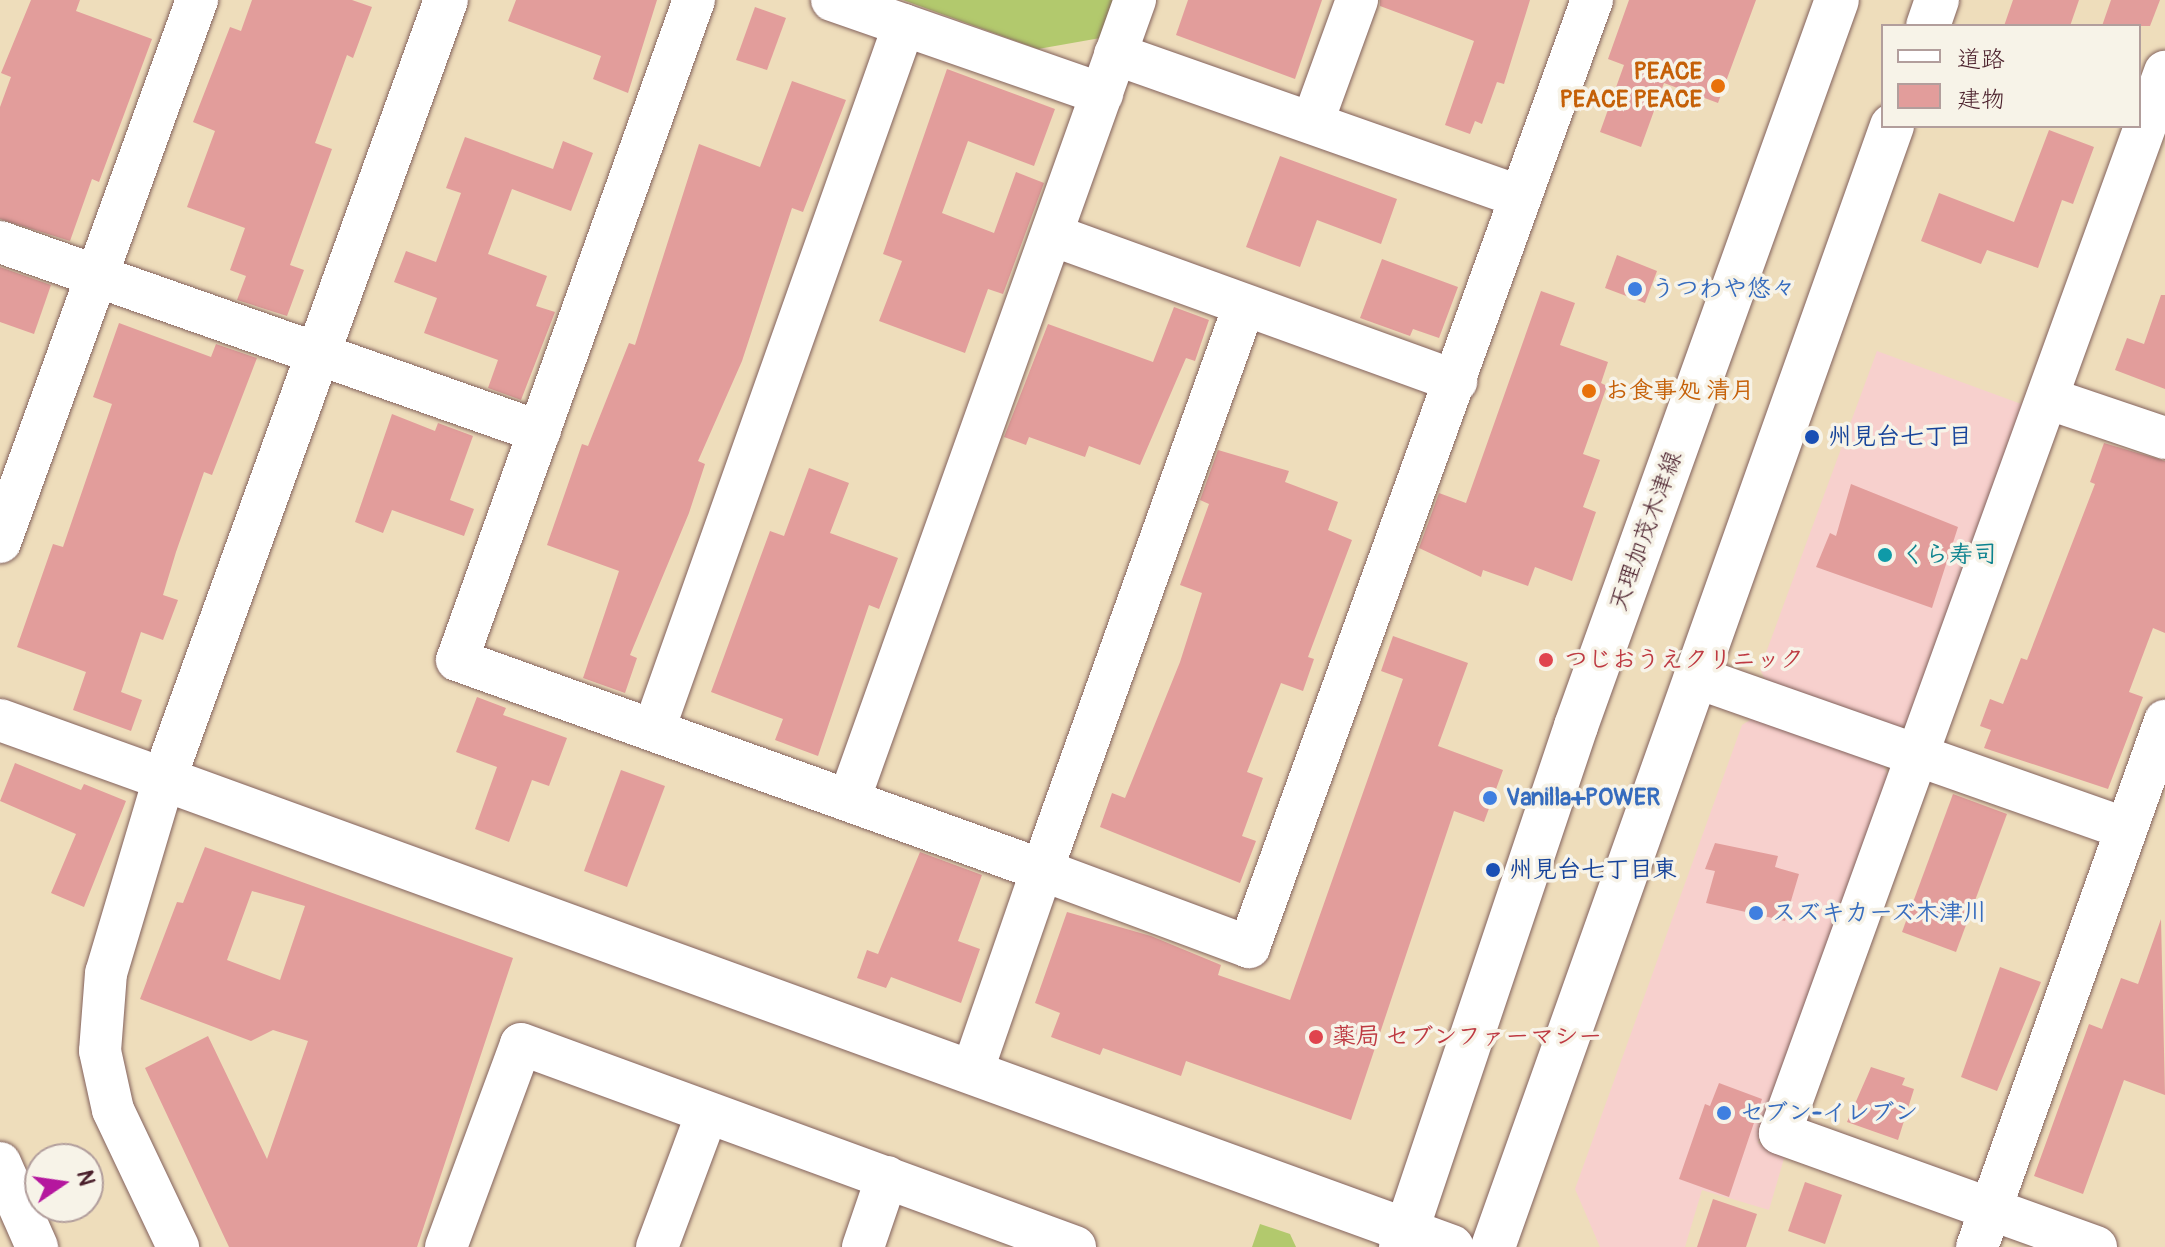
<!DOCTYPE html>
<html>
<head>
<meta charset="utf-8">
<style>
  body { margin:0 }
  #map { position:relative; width:2165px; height:1247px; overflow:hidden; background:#edb; font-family:Pangolin,"Klee One",sans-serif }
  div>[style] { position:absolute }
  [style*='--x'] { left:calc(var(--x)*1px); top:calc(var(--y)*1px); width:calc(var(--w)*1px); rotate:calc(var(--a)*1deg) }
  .built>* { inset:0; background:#f7d0cd }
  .green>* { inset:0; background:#b2c96d }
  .building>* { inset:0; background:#e29d9b }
  .roads { filter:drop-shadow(0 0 2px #83625d) drop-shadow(0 0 2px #83625d) }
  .minor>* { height:42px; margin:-21px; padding:0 21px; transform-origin:21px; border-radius:21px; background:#fff }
  .tertiary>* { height:44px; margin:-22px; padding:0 22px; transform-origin:22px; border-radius:22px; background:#fff }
  .primary>* { height:44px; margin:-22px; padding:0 22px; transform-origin:22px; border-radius:22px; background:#fff }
  .dots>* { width:22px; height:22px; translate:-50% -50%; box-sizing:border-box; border:4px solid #f7f3e8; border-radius:50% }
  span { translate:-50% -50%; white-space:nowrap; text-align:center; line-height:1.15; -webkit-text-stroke:7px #f7f3e8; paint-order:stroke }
  .food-label { font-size:24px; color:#c56008; font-weight:700 }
  .right { translate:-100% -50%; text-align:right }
  .left { translate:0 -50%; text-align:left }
  .shop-label { font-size:24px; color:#366cbe; font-weight:700 }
  .transit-label { font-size:24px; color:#164399; font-weight:700 }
  .street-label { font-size:24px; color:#4a1f2b }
  .culture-label { font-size:24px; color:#0d838f; font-weight:700 }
  .health-label { font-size:24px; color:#be3a42; font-weight:700 }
  .legend { position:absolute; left:1881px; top:24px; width:260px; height:104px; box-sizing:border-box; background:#f7f3e8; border:2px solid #b29e9c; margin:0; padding:10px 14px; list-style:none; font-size:24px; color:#4a1f2b }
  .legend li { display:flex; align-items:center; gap:16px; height:40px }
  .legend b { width:40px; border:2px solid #b29e9c }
  .north { position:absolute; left:24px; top:1143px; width:80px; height:80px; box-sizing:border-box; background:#f7f3e8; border:2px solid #b29e9c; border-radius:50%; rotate:77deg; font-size:22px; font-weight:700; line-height:32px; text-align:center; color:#4a1f2b }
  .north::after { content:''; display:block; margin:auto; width:28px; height:36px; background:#b5179e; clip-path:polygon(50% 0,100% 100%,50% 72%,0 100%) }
</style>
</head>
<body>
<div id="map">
  <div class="built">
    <div style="clip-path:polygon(1877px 351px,2024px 405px,1911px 723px,1891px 732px,1768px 687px,1760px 669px)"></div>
    <div style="clip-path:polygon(1758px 715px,1879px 758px,1891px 781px,1758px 1143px,1785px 1155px,1769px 1210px,1702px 1190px,1685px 1247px,1600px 1247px,1575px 1189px,1742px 725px)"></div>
  </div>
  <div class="green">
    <div style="clip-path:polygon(903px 0,1118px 0,1106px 37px,1038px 49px)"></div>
    <div style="clip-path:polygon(1260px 1224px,1290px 1234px,1296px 1247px,1252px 1247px)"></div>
  </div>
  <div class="building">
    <div style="clip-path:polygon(31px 0,80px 0,76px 11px,152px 39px,99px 182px,92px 179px,70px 241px,0 219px,0 107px,11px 77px,1px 73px)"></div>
    <div style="clip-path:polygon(252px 0,352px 0,372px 7px,353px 58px,347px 55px,315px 143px,332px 149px,290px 265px,304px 270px,287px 316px,237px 300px,246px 276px,230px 270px,245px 228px,187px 207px,215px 131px,193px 122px,230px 27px,241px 31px)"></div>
    <div style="clip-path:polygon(516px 0,657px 0,628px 93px,593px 79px,601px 56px,508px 21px)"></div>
    <div style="clip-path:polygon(1188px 0,1322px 0,1295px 79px,1176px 35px)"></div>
    <div style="clip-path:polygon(1380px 0,1530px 0,1504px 84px,1497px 82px,1482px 124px,1475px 121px,1470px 134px,1445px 125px,1474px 41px,1380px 6px)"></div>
    <div style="clip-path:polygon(1629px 0,1756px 0,1718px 103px,1664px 83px,1641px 147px,1600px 132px,1624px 65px,1608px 59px)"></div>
    <div style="clip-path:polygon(2013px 0,2079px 0,2070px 26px,2004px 26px)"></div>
    <div style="clip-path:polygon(2111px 0,2160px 0,2150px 26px,2102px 26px)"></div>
    <div style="clip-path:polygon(755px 7px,786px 18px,767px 70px,736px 60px)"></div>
    <div style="clip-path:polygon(947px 69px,1055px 109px,1034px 166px,968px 141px,942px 213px,994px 233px,1016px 172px,1044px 183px,1003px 294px,988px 289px,965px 353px,879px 321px,902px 261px,883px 254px)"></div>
    <div style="clip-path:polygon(792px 81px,846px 100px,803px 212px,792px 208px,742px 361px,698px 461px,705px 464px,689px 513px,630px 655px,637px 658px,625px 693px,583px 678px,619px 571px,547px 545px,582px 444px,588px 446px,629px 343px,635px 345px,699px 144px,760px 167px)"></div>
    <div style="clip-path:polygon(2049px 130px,2094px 147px,2073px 204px,2062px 200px,2038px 268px,1987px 250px,1981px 264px,1921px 241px,1939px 193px,2014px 222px)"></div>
    <div style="clip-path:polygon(465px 137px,553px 169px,563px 141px,593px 153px,571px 211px,512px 189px,488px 254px,547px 276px,536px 306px,555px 312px,521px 400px,488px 388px,498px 360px,424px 333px,437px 298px,394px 282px,406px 251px,436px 262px,461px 193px,446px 188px)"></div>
    <div style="clip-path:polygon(1280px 156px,1397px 199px,1381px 244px,1317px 220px,1300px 267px,1246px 247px)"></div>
    <div style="clip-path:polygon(1617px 255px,1657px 271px,1645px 303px,1605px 288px)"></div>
    <div style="clip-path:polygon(1382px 259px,1458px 287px,1439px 338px,1413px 329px,1410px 336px,1360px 318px)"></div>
    <div style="clip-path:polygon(0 267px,51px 285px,34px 334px,0 322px)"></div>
    <div style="clip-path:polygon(1541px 291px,1575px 303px,1560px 345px,1608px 362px,1601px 383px,1607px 386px,1583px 454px,1600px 460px,1583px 507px,1596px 512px,1572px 581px,1535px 567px,1528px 586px,1483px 570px,1481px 577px,1419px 548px,1439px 493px,1466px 503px)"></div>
    <div style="clip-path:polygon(2161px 295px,2165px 295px,2165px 389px,2115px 370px,2127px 338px,2144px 344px)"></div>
    <div style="clip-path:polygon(1174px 307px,1209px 320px,1195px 361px,1186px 358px,1140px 465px,1089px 446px,1085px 457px,1029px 437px,1026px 445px,1004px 437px,1048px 324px,1153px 362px)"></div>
    <div style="clip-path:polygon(119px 323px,211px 357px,216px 344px,257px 358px,212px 475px,204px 472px,176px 552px,163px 595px,178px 600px,163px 640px,141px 632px,121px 692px,142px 700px,131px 731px,73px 710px,86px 672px,17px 647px,53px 544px,63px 547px,112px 404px,93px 397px)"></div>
    <div style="clip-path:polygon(392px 414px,435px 431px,438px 423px,473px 436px,450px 500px,474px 509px,464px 536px,392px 510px,383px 533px,355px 522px)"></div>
    <div style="clip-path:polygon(2104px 443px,2165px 461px,2165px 633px,2153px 628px,2129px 692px,2143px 697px,2108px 789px,1984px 748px,1991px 730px,1980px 726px,1990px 699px,2003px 704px,2021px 658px,2027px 660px,2095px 484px,2090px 482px)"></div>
    <div style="clip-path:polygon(1218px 450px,1289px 471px,1285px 482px,1338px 502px,1328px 530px,1352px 540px,1308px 657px,1314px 659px,1303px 691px,1281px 683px,1247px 772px,1263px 778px,1242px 836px,1256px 841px,1240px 883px,1100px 827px,1112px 793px,1125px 798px,1180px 662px,1202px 593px,1180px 585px,1209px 504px,1200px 500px)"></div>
    <div style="clip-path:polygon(809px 468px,849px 483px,830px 533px,898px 558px,879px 609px,869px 605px,818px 756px,775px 740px,783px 719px,711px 692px,770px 531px,784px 536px)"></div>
    <div style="clip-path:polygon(1851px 484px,1958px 527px,1932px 608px,1816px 567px,1830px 533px,1836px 536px)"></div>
    <div style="clip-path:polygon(1393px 636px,1468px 663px,1438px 746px,1503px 770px,1484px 822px,1454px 811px,1351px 1120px,1186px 1061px,1181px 1076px,1103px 1048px,1100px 1055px,1051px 1037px,1060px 1013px,1035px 1003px,1067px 912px,1151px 936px,1221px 965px,1218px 975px,1290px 1000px,1403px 679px,1381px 671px)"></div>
    <div style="clip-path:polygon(477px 697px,506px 708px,503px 715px,567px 738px,549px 786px,532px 780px,509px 842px,475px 829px,497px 767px,456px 752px)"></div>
    <div style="clip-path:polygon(15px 763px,81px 790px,84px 784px,126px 801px,84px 907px,51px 893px,76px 834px,0 801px)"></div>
    <div style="clip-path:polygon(621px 770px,665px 786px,627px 887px,584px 871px)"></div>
    <div style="clip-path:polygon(1953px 794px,2007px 814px,1956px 952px,1902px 932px)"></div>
    <div style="clip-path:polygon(1715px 843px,1778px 856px,1775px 867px,1799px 874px,1785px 921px,1706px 903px,1715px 871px,1705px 869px)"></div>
    <div style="clip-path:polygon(evenodd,205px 847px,513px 958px,417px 1247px,229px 1247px,145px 1068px,208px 1036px,267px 1159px,308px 1041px,273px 1030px,251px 1041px,140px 999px,177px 902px,183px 903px,205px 847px,252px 891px,305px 906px,280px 980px,227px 960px,252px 891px)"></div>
    <div style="clip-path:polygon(920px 852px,982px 875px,958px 941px,980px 949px,961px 1003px,891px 977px,886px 988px,857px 978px,867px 950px,878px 954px)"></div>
    <div style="clip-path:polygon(2161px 919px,2165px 1095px,2124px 1080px,2083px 1194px,2034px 1176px,2089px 1024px,2102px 1029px,2121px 978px,2138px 984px)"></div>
    <div style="clip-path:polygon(2000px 967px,2041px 982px,1997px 1091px,1961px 1077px)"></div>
    <div style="clip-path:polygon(1871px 1067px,1905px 1078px,1902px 1085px,1914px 1089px,1898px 1140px,1847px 1122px)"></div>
    <div style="clip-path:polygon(1719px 1083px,1762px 1099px,1729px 1197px,1679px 1179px,1705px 1104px,1710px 1106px)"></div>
    <div style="clip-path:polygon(1805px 1182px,1842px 1195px,1825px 1244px,1788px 1231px)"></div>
    <div style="clip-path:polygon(1713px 1199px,1757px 1214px,1746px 1247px,1697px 1247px)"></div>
  </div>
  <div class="roads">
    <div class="minor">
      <div style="--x:694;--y:0;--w:701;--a:109.75"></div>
      <div style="--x:457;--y:660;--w:622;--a:19.75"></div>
      <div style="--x:1042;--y:870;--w:599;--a:-70.29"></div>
      <div style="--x:832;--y:0;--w:286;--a:19.2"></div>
      <div style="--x:1115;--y:54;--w:430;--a:19.4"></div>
      <div style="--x:1313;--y:121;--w:129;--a:-70"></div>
      <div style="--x:1052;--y:235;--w:430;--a:19.9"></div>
      <div style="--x:0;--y:242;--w:572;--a:19.38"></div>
      <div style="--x:2050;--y:399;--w:121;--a:18.7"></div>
      <div style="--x:0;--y:542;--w:577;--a:-70.03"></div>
      <div style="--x:1695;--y:677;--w:457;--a:19.4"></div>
      <div style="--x:0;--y:720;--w:174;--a:19.8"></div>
      <div style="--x:164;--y:779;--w:202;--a:106.6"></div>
      <div style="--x:106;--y:973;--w:78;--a:94.4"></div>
      <div style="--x:100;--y:1051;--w:60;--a:77.6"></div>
      <div style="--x:113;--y:1110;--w:152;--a:64.6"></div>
      <div style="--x:654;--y:729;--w:747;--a:-70.45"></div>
      <div style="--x:849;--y:800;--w:850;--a:-70.33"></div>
      <div style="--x:972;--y:1072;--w:214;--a:-70.9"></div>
      <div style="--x:1042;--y:870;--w:221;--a:20.4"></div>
      <div style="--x:1249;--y:947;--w:1007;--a:-70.09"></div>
      <div style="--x:0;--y:1163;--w:92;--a:66.2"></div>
      <div style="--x:446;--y:1247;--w:216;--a:-69.7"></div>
      <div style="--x:521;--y:1044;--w:590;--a:20.12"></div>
      <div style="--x:657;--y:1247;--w:143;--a:-69.5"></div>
      <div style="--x:863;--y:1247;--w:74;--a:-71.1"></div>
      <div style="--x:1977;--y:1247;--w:559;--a:-70.33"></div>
      <div style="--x:2096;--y:1247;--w:336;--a:-160.2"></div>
      <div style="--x:1780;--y:1133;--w:1129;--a:-70.06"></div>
    </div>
    <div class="tertiary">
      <div style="--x:446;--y:0;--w:828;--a:109.9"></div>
      <div style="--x:164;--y:779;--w:1370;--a:19.97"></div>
    </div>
    <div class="primary">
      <div style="--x:1928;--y:26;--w:28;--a:-71"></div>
      <div style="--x:1401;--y:1247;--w:550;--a:-71.43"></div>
      <div style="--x:1576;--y:726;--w:771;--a:-70.23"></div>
      <div style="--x:1493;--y:1247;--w:1190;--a:-70.41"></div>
    </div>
  </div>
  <div class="dots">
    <div style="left:1718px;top:86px;background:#e8710a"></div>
    <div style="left:1635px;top:289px;background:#3f7fe0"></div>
    <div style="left:1589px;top:391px;background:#e8710a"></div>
    <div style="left:1812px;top:437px;background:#1a4fb4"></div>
    <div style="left:1885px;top:555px;background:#0f9aa8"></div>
    <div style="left:1546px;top:660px;background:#e0444e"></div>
    <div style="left:1490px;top:798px;background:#3f7fe0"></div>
    <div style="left:1493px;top:870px;background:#1a4fb4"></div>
    <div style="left:1756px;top:913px;background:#3f7fe0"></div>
    <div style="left:1316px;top:1037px;background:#e0444e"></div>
    <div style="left:1724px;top:1113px;background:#3f7fe0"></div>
  </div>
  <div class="food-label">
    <span class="right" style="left:1702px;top:86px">PEACE<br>PEACE PEACE</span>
    <span class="left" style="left:1605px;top:391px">お食事処 清月</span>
  </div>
  <div class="shop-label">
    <span class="left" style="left:1651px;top:289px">うつわや悠々</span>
    <span class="left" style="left:1506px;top:798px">Vanilla+POWER</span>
    <span class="left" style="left:1772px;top:913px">スズキカーズ木津川</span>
    <span class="left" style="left:1740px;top:1113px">セブン-イレブン</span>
  </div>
  <div class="transit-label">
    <span class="left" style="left:1828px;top:437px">州見台七丁目</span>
    <span class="left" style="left:1509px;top:870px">州見台七丁目東</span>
  </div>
  <div class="street-label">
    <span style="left:1646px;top:531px;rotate:-70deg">天理加茂木津線</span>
  </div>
  <div class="culture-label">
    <span class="left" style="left:1901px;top:555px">くら寿司</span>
  </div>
  <div class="health-label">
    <span class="left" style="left:1564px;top:660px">つじおうえクリニック</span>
    <span class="left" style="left:1332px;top:1037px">薬局 セブンファーマシー</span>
  </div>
  <ul class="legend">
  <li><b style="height:10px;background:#fff"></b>道路</li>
  <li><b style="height:22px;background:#e29d9b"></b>建物</li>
  </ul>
  <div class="north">N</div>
</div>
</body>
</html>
